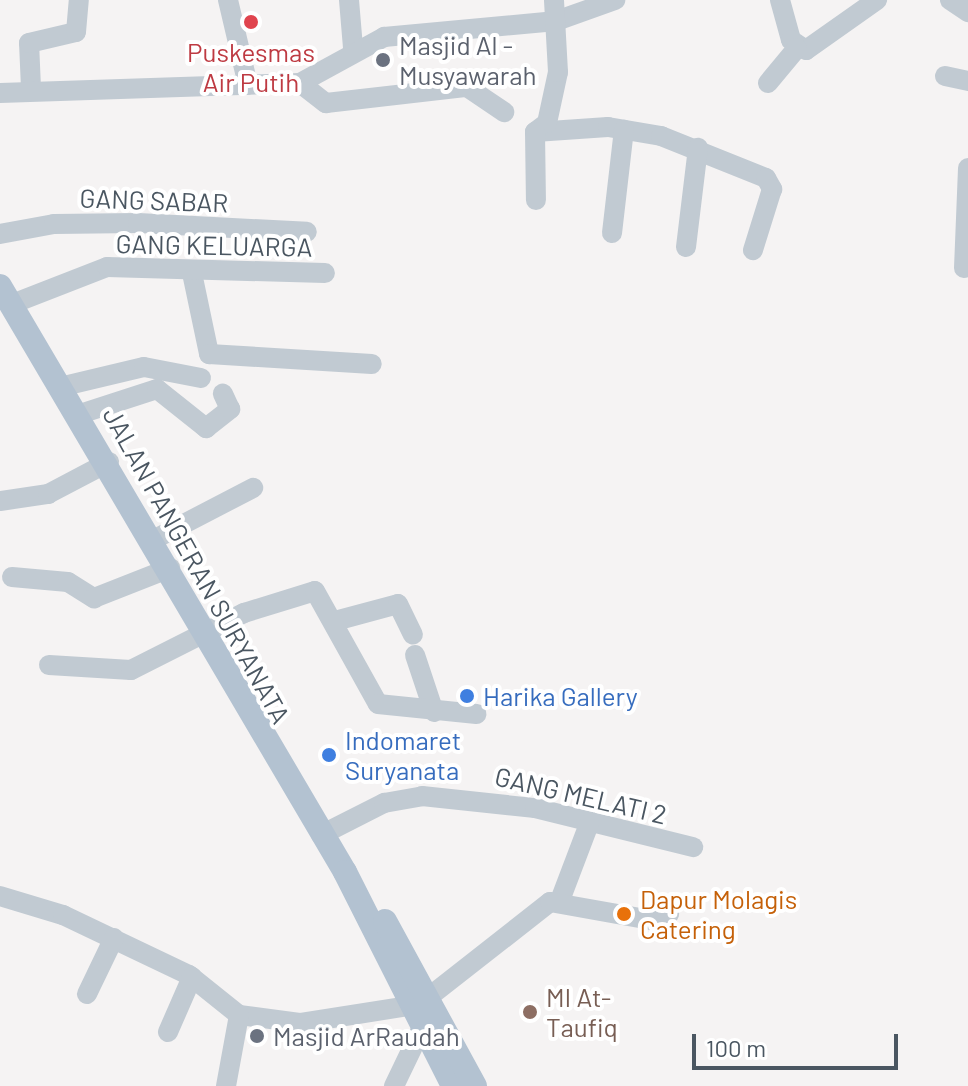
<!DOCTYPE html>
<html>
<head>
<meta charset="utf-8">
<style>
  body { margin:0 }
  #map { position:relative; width:968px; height:1086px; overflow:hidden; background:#f5f3f3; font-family:Barlow,sans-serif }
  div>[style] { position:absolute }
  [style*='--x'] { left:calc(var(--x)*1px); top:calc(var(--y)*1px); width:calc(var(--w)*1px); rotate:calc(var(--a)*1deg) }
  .minor>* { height:20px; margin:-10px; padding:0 10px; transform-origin:10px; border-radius:10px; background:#c1cad2 }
  .major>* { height:24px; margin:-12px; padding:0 12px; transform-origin:12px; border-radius:12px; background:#b3c2d1 }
  .dots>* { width:22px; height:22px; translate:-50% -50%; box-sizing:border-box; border:4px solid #fff; border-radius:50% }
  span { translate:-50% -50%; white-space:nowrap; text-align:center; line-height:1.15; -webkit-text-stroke:8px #fff; paint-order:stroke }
  .worship-label { font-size:26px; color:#5b616d }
  .left { translate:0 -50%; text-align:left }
  .health-label { font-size:26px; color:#be3a42 }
  .street-label { font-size:26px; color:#4a5661 }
  .shop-label { font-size:26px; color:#366cbe }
  .food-label { font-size:26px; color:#c56008 }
  .education-label { font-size:26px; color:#785e54 }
  .scale { position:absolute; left:692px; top:1034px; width:206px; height:36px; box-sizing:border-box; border:4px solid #4a5661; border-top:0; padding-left:10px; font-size:24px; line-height:28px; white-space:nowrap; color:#4a5661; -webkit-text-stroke:6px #fff; paint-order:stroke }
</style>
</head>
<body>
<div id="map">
  <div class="minor">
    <div style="--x:228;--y:0;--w:87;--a:76.8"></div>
    <div style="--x:349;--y:0;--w:48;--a:85.2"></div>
    <div style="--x:780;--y:0;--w:41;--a:74.6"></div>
    <div style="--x:791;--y:40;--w:18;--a:34"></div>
    <div style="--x:806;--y:50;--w:87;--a:-35.2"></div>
    <div style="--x:950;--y:0;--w:22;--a:34"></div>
    <div style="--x:945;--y:76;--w:24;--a:12"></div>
    <div style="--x:300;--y:83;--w:33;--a:38"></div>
    <div style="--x:326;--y:103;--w:142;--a:-6.5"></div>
    <div style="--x:467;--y:87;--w:45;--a:34"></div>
    <div style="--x:768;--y:83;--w:45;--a:-50.4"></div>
    <div style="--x:31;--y:88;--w:45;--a:-92.5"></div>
    <div style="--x:29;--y:43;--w:48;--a:-13.2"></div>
    <div style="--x:76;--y:32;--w:32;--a:-85"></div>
    <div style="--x:0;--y:93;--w:300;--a:-1.9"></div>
    <div style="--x:300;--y:83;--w:96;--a:-28.7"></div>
    <div style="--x:384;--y:37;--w:173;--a:-5.3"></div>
    <div style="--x:556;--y:21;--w:63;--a:-19.6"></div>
    <div style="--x:535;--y:132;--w:73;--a:-3.9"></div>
    <div style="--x:608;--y:127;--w:54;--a:9.6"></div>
    <div style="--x:661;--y:136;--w:113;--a:21.8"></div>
    <div style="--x:766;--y:178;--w:13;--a:61"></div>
    <div style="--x:772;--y:189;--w:64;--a:107.3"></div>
    <div style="--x:535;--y:132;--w:15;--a:-37"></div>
    <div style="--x:547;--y:123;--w:52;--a:-77.8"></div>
    <div style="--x:558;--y:72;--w:72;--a:-93.2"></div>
    <div style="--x:535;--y:132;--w:68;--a:89.2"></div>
    <div style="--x:612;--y:233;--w:104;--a:-83.4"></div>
    <div style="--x:0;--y:234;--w:55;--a:-10.5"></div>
    <div style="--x:54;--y:224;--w:84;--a:-0.7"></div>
    <div style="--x:138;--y:223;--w:169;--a:3"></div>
    <div style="--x:686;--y:247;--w:100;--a:-83.1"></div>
    <div style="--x:964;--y:268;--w:100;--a:-87.7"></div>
    <div style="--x:192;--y:273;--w:83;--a:78.1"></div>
    <div style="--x:209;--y:354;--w:163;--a:3.5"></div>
    <div style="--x:12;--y:304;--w:102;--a:-21.3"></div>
    <div style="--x:107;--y:267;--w:218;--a:1.6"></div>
    <div style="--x:64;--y:386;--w:82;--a:-13.4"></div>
    <div style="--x:144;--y:367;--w:58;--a:10.9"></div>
    <div style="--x:80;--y:414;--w:81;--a:-18"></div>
    <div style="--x:157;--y:389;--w:63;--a:38.5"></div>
    <div style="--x:206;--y:428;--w:31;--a:-38"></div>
    <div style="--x:230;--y:409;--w:17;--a:-115"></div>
    <div style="--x:0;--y:501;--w:49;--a:-8.3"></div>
    <div style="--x:48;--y:494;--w:69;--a:-27.7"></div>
    <div style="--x:153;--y:540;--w:113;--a:-27.5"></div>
    <div style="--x:12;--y:577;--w:56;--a:5.1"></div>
    <div style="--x:68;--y:582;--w:31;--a:32"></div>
    <div style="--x:94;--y:598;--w:82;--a:-21.5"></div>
    <div style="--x:335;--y:621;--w:65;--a:-15.1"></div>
    <div style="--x:398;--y:604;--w:34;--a:64"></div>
    <div style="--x:415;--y:655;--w:60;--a:71.6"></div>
    <div style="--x:49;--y:665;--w:82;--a:3.5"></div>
    <div style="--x:131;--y:670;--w:127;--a:-26.8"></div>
    <div style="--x:244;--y:613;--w:74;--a:-17.2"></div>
    <div style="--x:315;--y:591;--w:129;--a:60.9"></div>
    <div style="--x:378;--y:704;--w:99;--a:5.8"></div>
    <div style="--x:321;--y:835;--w:71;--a:-26.9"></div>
    <div style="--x:384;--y:803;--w:39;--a:-10"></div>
    <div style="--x:422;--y:796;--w:114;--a:6.1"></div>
    <div style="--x:535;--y:808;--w:163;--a:13.9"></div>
    <div style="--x:0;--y:896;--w:66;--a:16.8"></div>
    <div style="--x:63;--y:915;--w:140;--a:25.5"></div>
    <div style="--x:189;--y:975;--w:64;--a:38.7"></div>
    <div style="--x:239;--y:1015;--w:63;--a:7.4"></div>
    <div style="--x:301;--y:1023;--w:108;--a:-9"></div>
    <div style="--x:559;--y:903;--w:85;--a:-69.2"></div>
    <div style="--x:87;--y:994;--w:62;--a:-64.3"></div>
    <div style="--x:425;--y:1000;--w:159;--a:-38.1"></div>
    <div style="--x:550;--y:902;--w:109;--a:10.1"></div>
    <div style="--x:657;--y:921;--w:14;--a:-30"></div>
    <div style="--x:168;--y:1032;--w:60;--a:-66.4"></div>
    <div style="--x:226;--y:1086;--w:72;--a:-79.6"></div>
    <div style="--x:394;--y:1086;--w:62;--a:-64.3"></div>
  </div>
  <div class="major">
    <div style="--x:0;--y:286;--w:680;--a:59.51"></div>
    <div style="--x:345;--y:872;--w:240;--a:63.2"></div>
    <div style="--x:385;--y:921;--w:188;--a:61.4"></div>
  </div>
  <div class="dots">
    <div style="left:251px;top:22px;background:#e0444e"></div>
    <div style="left:383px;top:60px;background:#6b7280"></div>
    <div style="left:467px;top:696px;background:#3f7fe0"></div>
    <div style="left:329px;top:755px;background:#3f7fe0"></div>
    <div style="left:624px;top:914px;background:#e8710a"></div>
    <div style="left:530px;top:1012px;background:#8d6e63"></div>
    <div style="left:257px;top:1036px;background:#6b7280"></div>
  </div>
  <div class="worship-label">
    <span class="left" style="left:399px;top:60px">Masjid Al -<br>Musyawarah</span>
    <span class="left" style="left:273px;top:1036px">Masjid ArRaudah</span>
  </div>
  <div class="health-label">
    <span style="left:251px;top:67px">Puskesmas<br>Air Putih</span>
  </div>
  <div class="street-label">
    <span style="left:154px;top:200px;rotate:2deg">GANG SABAR</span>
    <span style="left:214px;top:245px;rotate:1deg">GANG KELUARGA</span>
    <span style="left:197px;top:565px;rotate:61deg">JALAN PANGERAN SURYANATA</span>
    <span style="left:581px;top:795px;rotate:13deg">GANG MELATI 2</span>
  </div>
  <div class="shop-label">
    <span class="left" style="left:483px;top:696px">Harika Gallery</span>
    <span class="left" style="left:345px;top:755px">Indomaret<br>Suryanata</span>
  </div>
  <div class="food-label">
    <span class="left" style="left:640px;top:914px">Dapur Molagis<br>Catering</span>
  </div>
  <div class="education-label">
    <span class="left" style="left:546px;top:1012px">MI At-<br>Taufiq</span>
  </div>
  <div class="scale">100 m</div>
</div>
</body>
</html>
